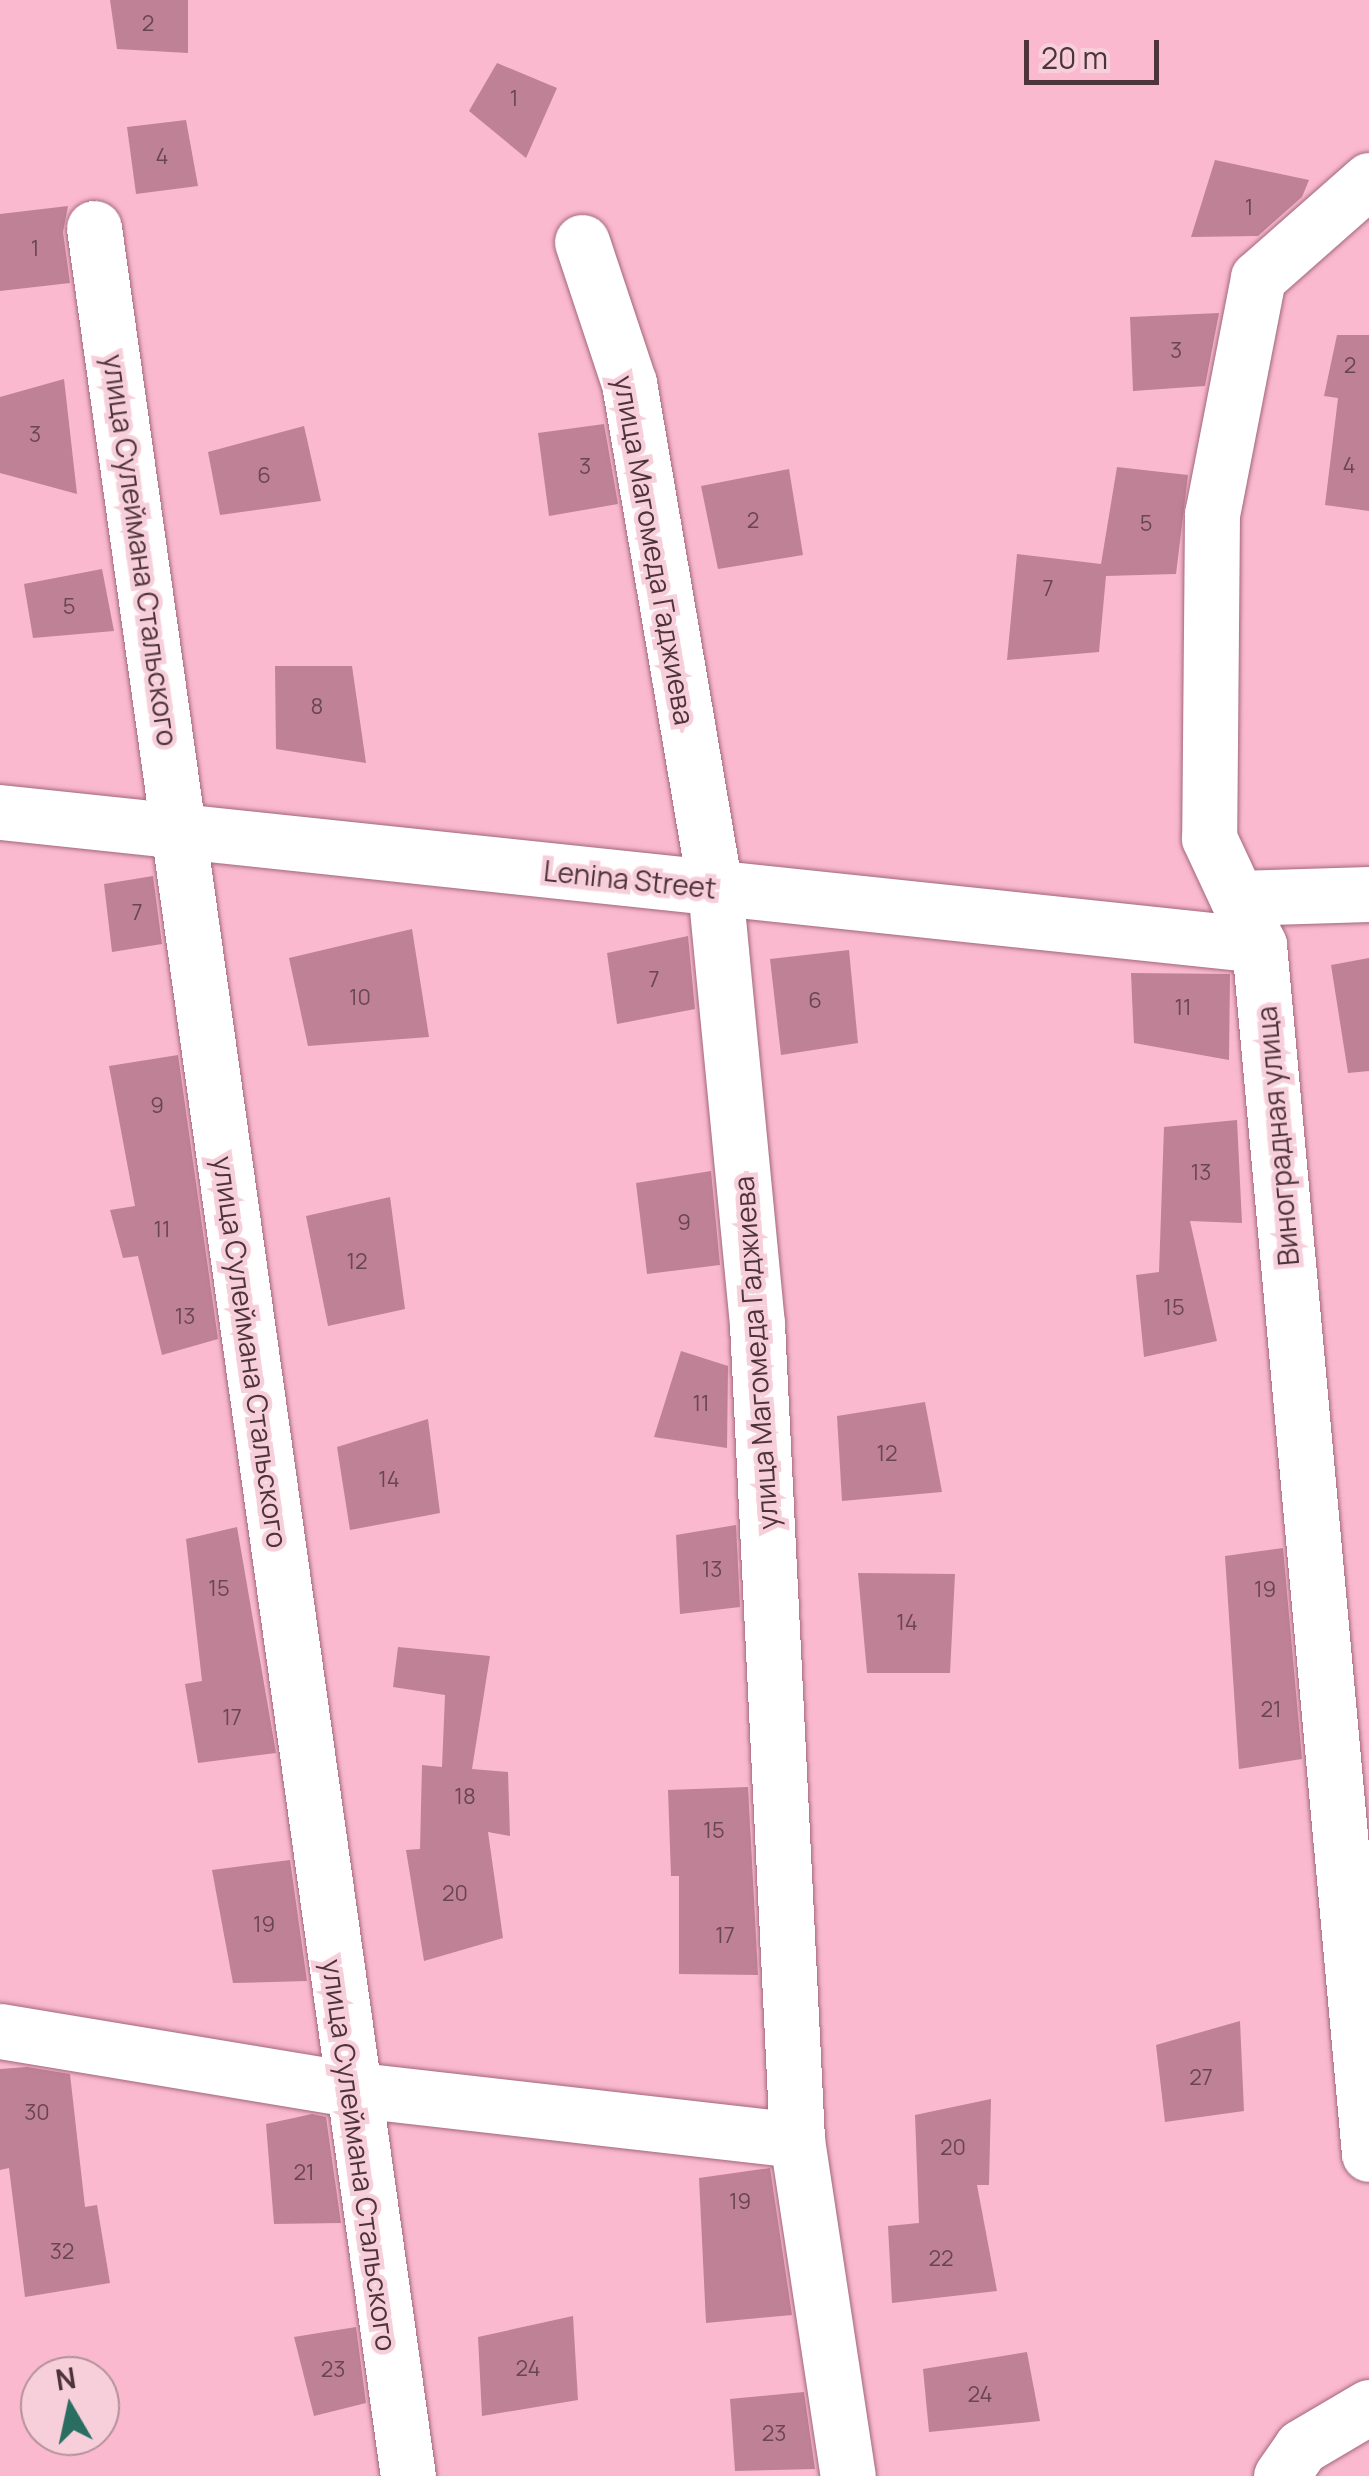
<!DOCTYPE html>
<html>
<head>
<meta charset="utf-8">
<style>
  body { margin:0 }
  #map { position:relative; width:1369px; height:2476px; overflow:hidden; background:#fab9ce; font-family:Manrope,sans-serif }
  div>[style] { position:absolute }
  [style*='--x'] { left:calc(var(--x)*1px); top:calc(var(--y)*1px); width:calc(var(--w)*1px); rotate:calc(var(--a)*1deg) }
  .building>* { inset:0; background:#bf8196 }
  .roads { filter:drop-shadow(0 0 2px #a2677b) drop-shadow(0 0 2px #a2677b) }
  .minor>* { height:55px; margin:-27.5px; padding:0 27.5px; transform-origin:27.5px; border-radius:27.5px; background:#fff }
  span { translate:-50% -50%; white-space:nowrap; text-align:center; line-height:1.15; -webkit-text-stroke:9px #f7cfdb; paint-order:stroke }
  .number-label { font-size:22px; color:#6a4652 }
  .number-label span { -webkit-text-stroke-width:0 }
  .street-label { font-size:28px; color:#4e333c }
  .north { position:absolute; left:20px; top:2356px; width:100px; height:100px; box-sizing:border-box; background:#f7cfdb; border:2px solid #b3919b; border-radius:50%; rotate:351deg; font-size:28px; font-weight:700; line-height:40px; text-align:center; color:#4e333c }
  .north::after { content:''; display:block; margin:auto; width:35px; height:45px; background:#296e60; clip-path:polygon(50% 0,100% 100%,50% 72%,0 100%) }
  .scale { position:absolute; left:1024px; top:40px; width:135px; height:45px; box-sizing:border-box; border:5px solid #4e333c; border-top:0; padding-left:12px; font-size:30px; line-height:35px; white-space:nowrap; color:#4e333c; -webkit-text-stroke:8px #f7cfdb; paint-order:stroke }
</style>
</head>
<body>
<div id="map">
  <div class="building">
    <div style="clip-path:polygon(110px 0,188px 0,188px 53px,117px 49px)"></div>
    <div style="clip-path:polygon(497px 63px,557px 88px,526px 158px,469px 111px)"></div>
    <div style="clip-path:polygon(186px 120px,198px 186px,136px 194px,127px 127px)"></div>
    <div style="clip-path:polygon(1215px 160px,1309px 180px,1302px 197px,1258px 236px,1191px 237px)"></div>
    <div style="clip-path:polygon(68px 206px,63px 232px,70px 283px,0 291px,0 214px)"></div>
    <div style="clip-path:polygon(1219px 313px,1205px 386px,1133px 391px,1130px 317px)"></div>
    <div style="clip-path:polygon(1337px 335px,1369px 335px,1369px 511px,1325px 505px,1338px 398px,1324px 396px)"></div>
    <div style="clip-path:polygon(64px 379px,77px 494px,0 473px,0 397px)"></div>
    <div style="clip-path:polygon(604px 424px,618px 504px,549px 516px,538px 433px)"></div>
    <div style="clip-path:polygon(304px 426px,321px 501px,220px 515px,208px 452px)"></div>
    <div style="clip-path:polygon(1117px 467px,1188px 475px,1176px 574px,1106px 576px,1099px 652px,1007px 660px,1017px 554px,1101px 564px)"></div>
    <div style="clip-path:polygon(789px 469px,803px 555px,718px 569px,701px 486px)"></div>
    <div style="clip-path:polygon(102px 569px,114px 631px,33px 638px,24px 584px)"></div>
    <div style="clip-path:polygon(275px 666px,352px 666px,366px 763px,276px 749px)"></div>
    <div style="clip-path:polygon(153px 876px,162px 944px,112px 952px,104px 884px)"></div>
    <div style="clip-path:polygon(412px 929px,429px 1037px,308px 1046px,289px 958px)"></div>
    <div style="clip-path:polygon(688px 936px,695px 1009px,617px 1024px,607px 953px)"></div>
    <div style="clip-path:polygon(849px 950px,858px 1043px,781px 1055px,770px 959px)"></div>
    <div style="clip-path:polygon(1369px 958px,1369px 1071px,1348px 1073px,1331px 965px)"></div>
    <div style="clip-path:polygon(1131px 973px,1230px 974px,1229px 1060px,1134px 1043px)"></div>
    <div style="clip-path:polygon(178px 1055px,218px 1339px,162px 1355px,138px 1256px,123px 1258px,110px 1210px,135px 1206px,109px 1066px)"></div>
    <div style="clip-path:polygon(1237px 1120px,1242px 1223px,1190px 1221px,1217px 1341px,1144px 1357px,1136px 1275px,1159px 1272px,1164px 1127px)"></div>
    <div style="clip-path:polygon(711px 1171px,720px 1265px,647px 1274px,636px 1183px)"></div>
    <div style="clip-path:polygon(390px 1197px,405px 1309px,328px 1326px,306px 1216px)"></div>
    <div style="clip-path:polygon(681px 1351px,728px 1366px,727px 1448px,654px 1437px)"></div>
    <div style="clip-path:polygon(925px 1402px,942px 1492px,842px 1501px,837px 1416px)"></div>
    <div style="clip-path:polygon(428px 1419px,440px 1513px,350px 1530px,337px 1447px)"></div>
    <div style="clip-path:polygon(736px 1525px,740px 1607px,680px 1614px,676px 1535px)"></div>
    <div style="clip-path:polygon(237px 1527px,276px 1753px,198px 1763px,185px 1684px,202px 1681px,186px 1539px)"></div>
    <div style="clip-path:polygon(1283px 1548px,1302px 1759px,1239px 1769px,1225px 1556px)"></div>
    <div style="clip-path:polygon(858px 1573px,955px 1574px,950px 1673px,867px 1673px)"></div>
    <div style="clip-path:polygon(398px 1647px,490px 1656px,472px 1769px,508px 1772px,510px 1836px,488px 1832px,503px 1938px,424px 1961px,406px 1850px,420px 1849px,422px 1765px,442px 1767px,445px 1695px,393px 1687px)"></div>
    <div style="clip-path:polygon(748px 1787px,758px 1975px,679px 1974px,679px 1876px,671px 1876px,668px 1790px)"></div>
    <div style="clip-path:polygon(290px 1860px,307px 1981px,233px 1983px,212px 1870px)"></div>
    <div style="clip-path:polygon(1240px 2021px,1244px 2111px,1165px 2122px,1156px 2045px)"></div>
    <div style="clip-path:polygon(27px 2067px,70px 2074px,85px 2207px,97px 2205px,110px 2283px,25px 2297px,9px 2168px,0 2170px,0 2069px)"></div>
    <div style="clip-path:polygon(991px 2099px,989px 2185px,977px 2185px,997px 2291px,892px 2303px,888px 2226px,919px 2223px,915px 2115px)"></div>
    <div style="clip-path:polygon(312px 2114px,326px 2117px,341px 2223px,274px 2224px,266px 2124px)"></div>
    <div style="clip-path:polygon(770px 2168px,792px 2315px,706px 2323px,699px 2178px)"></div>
    <div style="clip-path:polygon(573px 2316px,578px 2400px,482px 2416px,478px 2337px)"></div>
    <div style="clip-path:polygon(356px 2327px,366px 2403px,314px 2416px,294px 2337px)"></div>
    <div style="clip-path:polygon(1027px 2352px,1040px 2421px,929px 2432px,923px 2369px)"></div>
    <div style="clip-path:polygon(804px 2392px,815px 2469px,735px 2471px,730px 2399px)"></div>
  </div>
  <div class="roads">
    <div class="minor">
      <div style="--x:1369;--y:180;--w:148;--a:138.6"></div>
      <div style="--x:1258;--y:278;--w:240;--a:101"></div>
      <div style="--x:1212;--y:514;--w:324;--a:90.5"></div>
      <div style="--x:1209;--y:838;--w:118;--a:65"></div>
      <div style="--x:1259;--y:945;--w:1214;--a:84.8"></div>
      <div style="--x:94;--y:228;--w:2270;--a:82.05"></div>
      <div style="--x:582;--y:242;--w:149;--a:71.6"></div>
      <div style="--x:629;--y:383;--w:512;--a:80.34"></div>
      <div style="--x:715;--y:888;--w:438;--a:84.5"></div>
      <div style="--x:757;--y:1324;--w:817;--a:87.19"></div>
      <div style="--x:797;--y:2140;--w:340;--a:81.4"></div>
      <div style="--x:0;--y:812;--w:1266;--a:6.03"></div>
      <div style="--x:1237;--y:898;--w:132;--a:-1.7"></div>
      <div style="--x:0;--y:2031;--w:354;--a:9.4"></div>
      <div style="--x:349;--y:2089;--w:451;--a:6.5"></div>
      <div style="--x:1281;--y:2476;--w:35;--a:-55"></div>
      <div style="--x:1301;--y:2447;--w:79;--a:-30.5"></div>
    </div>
  </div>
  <div class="number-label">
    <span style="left:148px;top:24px">2</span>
    <span style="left:514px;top:99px">1</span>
    <span style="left:162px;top:157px">4</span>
    <span style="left:1249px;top:208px">1</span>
    <span style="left:35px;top:249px">1</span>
    <span style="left:1176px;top:351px">3</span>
    <span style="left:1350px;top:366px">2</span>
    <span style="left:35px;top:435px">3</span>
    <span style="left:1349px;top:466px">4</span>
    <span style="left:585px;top:467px">3</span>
    <span style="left:264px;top:476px">6</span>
    <span style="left:753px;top:521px">2</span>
    <span style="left:1146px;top:524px">5</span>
    <span style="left:1048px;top:589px">7</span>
    <span style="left:69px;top:607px">5</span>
    <span style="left:317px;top:707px">8</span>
    <span style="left:137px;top:913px">7</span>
    <span style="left:654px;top:980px">7</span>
    <span style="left:360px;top:998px">10</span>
    <span style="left:815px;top:1001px">6</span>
    <span style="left:1183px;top:1008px">11</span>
    <span style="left:157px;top:1106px">9</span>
    <span style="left:1201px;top:1173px">13</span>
    <span style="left:684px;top:1223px">9</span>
    <span style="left:162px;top:1230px">11</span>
    <span style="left:357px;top:1262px">12</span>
    <span style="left:1174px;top:1308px">15</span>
    <span style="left:185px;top:1317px">13</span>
    <span style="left:701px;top:1404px">11</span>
    <span style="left:887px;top:1454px">12</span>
    <span style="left:389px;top:1480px">14</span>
    <span style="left:712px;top:1570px">13</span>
    <span style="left:219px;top:1589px">15</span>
    <span style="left:1265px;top:1590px">19</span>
    <span style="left:907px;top:1623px">14</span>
    <span style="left:1271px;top:1710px">21</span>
    <span style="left:232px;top:1718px">17</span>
    <span style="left:465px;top:1797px">18</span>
    <span style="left:714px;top:1831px">15</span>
    <span style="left:455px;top:1894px">20</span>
    <span style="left:264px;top:1925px">19</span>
    <span style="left:725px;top:1936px">17</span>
    <span style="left:1201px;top:2078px">27</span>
    <span style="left:37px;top:2113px">30</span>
    <span style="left:953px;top:2148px">20</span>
    <span style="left:304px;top:2173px">21</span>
    <span style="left:740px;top:2202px">19</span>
    <span style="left:62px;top:2252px">32</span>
    <span style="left:941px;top:2259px">22</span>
    <span style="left:528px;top:2369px">24</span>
    <span style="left:333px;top:2370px">23</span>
    <span style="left:980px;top:2395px">24</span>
    <span style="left:774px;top:2434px">23</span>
  </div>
  <div class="street-label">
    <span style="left:141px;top:550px;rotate:82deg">улица Сулеймана Стальского</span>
    <span style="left:655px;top:550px;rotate:80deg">улица Магомеда Гаджиева</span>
    <span style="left:630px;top:879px;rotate:6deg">Lenina Street</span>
    <span style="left:1277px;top:1136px;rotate:-95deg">Виноградная улица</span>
    <span style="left:251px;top:1352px;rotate:82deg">улица Сулеймана Стальского</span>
    <span style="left:755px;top:1353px;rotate:-94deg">улица Магомеда Гаджиева</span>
    <span style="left:360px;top:2155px;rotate:82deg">улица Сулеймана Стальского</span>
  </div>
  <div class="north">N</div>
  <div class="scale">20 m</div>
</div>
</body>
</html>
